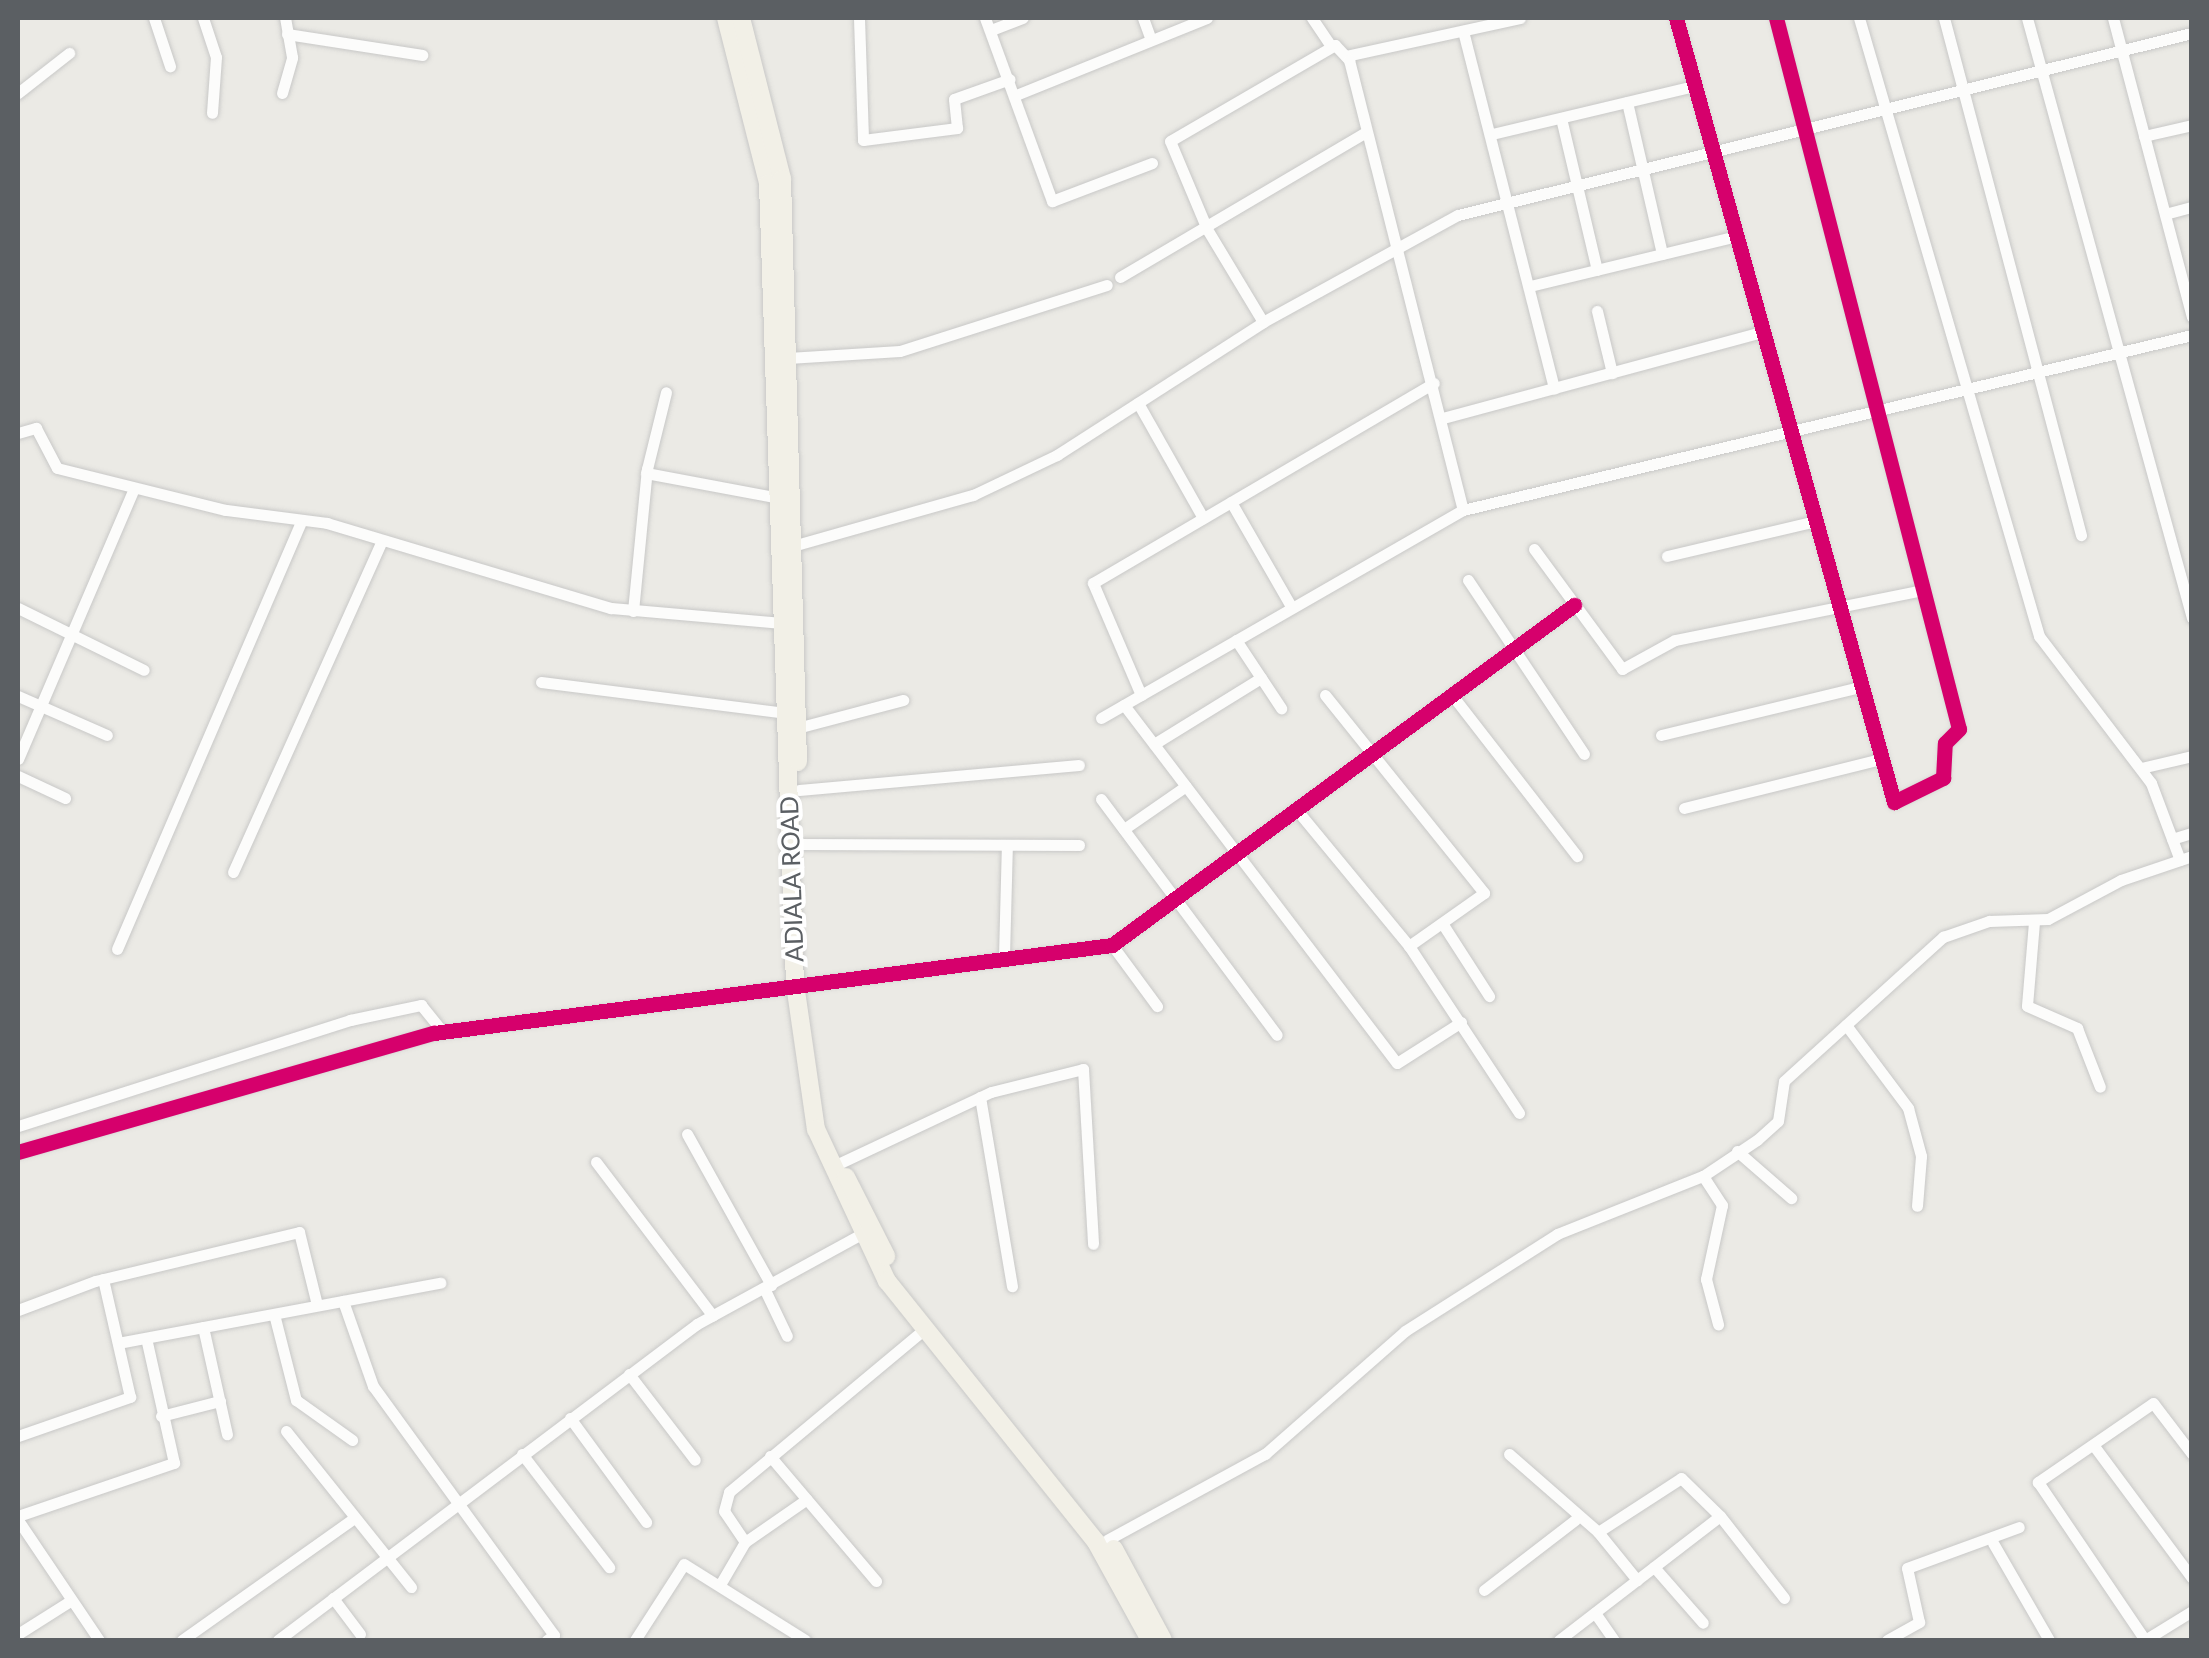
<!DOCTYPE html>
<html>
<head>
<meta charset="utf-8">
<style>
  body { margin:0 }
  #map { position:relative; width:2209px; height:1658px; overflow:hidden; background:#ebeae5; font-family:Lato,sans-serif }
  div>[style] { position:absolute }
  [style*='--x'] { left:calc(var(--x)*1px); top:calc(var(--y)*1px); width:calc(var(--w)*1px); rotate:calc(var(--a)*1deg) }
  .roads { filter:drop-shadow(0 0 2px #c8c8c7) drop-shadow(0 0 2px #c8c8c7) }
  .minor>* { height:11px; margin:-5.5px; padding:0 5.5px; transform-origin:5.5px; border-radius:5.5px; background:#fcfcfb }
  .primary>* { height:18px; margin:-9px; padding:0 9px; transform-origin:9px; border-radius:9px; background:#f2f0e7 }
  .cycleway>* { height:15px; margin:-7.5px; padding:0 7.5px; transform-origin:7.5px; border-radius:7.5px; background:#d6006c }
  span { translate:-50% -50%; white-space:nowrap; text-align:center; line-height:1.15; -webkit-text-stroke:8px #fff; paint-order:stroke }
  .street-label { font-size:25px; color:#5b5f63 }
  .frame { position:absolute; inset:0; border:20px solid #5b5f63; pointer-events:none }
</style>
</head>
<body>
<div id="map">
  <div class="roads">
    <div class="minor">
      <div style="--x:154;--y:18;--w:51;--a:71.6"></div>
      <div style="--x:203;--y:18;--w:41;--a:71.6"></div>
      <div style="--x:216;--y:57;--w:56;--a:94.1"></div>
      <div style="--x:859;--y:18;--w:122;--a:88.1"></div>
      <div style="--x:863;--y:140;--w:95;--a:-7.3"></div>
      <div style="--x:957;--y:128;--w:29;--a:-96"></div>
      <div style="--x:954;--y:99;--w:59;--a:-19.7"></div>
      <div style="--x:985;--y:18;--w:195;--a:69.9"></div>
      <div style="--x:1052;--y:201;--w:107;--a:-20.8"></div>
      <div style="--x:1143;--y:18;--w:23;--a:70"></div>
      <div style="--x:1312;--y:18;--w:34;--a:56"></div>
      <div style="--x:1676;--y:18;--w:814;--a:74.46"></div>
      <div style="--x:1894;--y:802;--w:55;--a:-26.1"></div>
      <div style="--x:1943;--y:778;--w:35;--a:-87"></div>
      <div style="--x:1945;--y:743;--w:20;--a:-45"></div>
      <div style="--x:1959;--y:729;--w:734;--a:-104.43"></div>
      <div style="--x:1859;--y:18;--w:644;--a:73.76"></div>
      <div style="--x:2039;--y:636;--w:185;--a:52.7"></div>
      <div style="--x:2151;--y:783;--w:82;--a:69.4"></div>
      <div style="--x:1944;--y:18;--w:535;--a:75.16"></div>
      <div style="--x:2027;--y:18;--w:622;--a:74.62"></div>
      <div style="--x:2113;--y:18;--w:309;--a:75.2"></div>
      <div style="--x:991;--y:30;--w:34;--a:-21"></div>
      <div style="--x:1463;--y:31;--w:369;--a:75.7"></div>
      <div style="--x:287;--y:34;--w:137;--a:8.8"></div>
      <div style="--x:1346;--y:56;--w:178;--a:-12.3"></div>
      <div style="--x:18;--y:93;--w:65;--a:-38.1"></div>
      <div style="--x:282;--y:93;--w:37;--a:-74"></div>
      <div style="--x:292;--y:57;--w:40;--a:-100"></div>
      <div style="--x:1016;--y:95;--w:206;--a:-22"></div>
      <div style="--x:1627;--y:102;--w:156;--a:77"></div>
      <div style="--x:1561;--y:118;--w:156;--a:76.7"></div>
      <div style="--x:1492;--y:134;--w:207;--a:-13.4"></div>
      <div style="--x:2144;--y:136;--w:49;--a:-12.9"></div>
      <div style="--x:2165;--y:214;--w:28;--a:-15"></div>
      <div style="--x:1120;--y:277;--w:286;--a:-30.5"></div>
      <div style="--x:1530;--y:286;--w:209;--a:-13.6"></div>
      <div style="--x:1597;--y:311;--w:64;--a:76.4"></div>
      <div style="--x:1263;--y:322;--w:109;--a:-121.1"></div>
      <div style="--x:1207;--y:229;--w:95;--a:-112.8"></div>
      <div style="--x:1170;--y:141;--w:191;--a:-30.2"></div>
      <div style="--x:1335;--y:45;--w:21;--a:47"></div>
      <div style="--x:1349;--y:60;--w:464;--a:75.8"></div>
      <div style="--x:788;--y:358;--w:112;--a:-3.6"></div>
      <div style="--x:900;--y:351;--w:217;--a:-17.7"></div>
      <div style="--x:1138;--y:403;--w:132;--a:60.5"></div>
      <div style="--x:1443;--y:418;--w:327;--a:-15.1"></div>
      <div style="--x:18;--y:433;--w:19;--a:-16"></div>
      <div style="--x:36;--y:428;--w:45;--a:62.3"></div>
      <div style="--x:57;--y:468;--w:174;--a:14"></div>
      <div style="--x:226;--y:510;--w:102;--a:7.3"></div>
      <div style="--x:327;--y:523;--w:296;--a:16.7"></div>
      <div style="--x:611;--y:608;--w:172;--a:5"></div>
      <div style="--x:646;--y:473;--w:135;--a:10.6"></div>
      <div style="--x:1231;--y:502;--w:122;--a:60.1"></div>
      <div style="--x:796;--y:545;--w:184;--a:-15.8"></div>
      <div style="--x:973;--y:495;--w:93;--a:-25.5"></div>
      <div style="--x:1057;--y:455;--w:245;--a:-32.8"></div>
      <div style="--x:1263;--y:322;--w:222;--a:-28.8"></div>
      <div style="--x:1458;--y:215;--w:756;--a:-13.93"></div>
      <div style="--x:1534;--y:549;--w:149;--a:53.7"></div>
      <div style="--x:1622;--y:669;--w:60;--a:-28.7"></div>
      <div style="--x:1675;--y:640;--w:253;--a:-11.4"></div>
      <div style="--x:1667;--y:556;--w:149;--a:-13.2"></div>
      <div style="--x:1468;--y:580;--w:209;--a:56.3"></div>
      <div style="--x:18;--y:608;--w:140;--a:26.2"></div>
      <div style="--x:633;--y:611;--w:143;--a:-84.4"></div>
      <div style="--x:647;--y:469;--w:79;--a:-76.1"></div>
      <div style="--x:1236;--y:640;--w:82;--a:56.5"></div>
      <div style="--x:541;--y:682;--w:246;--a:7.2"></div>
      <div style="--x:1141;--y:695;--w:122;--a:-113.2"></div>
      <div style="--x:1093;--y:583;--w:395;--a:-30.4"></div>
      <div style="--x:1325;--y:695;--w:254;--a:51.2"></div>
      <div style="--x:1484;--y:893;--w:92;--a:144.8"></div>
      <div style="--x:1452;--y:695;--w:204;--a:52.2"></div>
      <div style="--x:18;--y:696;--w:97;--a:23.7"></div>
      <div style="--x:1124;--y:705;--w:450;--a:52.7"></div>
      <div style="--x:1397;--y:1063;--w:76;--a:-32.6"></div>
      <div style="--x:1101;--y:718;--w:418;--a:-29.9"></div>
      <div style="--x:1463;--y:510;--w:750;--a:-13.5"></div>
      <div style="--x:797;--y:728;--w:110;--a:-14.8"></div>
      <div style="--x:1661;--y:735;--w:205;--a:-13.6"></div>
      <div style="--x:1154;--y:744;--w:126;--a:-31.7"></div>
      <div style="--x:18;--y:759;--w:295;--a:-66.8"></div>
      <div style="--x:2141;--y:768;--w:52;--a:-13.2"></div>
      <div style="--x:18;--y:776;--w:52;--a:25.1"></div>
      <div style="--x:799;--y:790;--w:281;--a:-5.1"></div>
      <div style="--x:1101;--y:799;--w:294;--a:53.3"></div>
      <div style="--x:1684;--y:808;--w:203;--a:-14"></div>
      <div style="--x:1296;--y:809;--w:178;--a:50.5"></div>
      <div style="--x:1409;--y:946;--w:200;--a:56.6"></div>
      <div style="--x:1124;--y:829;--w:75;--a:-34.7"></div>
      <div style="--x:2172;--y:839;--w:21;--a:-17"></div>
      <div style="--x:801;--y:844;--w:278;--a:0.2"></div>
      <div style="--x:233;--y:872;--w:362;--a:-65.8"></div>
      <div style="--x:2034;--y:922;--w:84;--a:94.8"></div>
      <div style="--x:2027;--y:1006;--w:55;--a:23.7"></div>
      <div style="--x:2077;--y:1028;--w:63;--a:68.7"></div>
      <div style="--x:1442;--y:923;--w:87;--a:57.2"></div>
      <div style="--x:1112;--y:945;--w:76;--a:53.6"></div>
      <div style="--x:117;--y:949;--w:467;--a:-66.7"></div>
      <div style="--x:1004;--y:956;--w:111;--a:-88.5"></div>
      <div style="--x:1846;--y:1025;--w:104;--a:53.2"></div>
      <div style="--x:1908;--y:1108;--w:50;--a:74.8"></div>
      <div style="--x:1921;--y:1156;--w:50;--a:94.6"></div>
      <div style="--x:980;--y:1097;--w:192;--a:80.4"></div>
      <div style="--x:18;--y:1126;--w:349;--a:-17.7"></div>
      <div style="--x:350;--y:1020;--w:73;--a:-11.9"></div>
      <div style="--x:421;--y:1005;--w:33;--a:51"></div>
      <div style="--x:687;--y:1134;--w:173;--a:60.9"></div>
      <div style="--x:1737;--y:1151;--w:72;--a:41"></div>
      <div style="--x:18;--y:1152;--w:433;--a:-16"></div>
      <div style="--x:434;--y:1033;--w:684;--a:-7.4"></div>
      <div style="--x:1112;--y:945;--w:574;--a:-36.35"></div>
      <div style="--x:596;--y:1162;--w:193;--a:52.8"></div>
      <div style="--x:840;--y:1163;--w:167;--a:-25.2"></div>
      <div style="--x:991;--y:1092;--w:95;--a:-14"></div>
      <div style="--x:1083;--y:1069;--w:175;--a:86.7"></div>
      <div style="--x:1703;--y:1176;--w:35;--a:57"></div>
      <div style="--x:1722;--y:1205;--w:76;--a:102.2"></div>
      <div style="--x:1706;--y:1279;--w:47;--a:75.1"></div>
      <div style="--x:764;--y:1288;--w:53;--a:64.4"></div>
      <div style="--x:343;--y:1301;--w:90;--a:70.6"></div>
      <div style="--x:373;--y:1386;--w:308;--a:54"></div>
      <div style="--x:554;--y:1635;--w:9;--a:144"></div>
      <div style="--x:18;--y:1310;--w:82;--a:-20.6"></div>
      <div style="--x:95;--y:1281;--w:210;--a:-13.5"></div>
      <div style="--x:299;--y:1232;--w:75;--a:76.1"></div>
      <div style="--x:274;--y:1314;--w:89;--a:75.7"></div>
      <div style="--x:296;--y:1400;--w:69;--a:35.5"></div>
      <div style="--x:203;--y:1327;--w:110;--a:77.4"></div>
      <div style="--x:118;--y:1343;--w:328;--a:-10.6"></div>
      <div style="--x:629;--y:1374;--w:108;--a:52.5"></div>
      <div style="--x:161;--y:1416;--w:61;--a:-14.3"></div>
      <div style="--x:570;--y:1418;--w:129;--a:53.8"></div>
      <div style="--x:286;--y:1431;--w:200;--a:51.3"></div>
      <div style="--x:18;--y:1436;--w:119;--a:-19.2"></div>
      <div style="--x:130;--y:1397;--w:121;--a:-102.9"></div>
      <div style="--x:2094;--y:1446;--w:164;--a:53.4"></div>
      <div style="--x:522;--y:1454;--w:143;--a:52.4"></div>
      <div style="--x:1509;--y:1454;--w:118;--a:41.2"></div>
      <div style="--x:1598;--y:1532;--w:62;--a:50.9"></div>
      <div style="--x:2192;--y:1454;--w:64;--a:-127.4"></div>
      <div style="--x:2153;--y:1403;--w:140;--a:145.5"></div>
      <div style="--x:2038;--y:1482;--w:191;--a:55.9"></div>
      <div style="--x:2145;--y:1640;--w:55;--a:-31.7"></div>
      <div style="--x:770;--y:1456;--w:164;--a:49.7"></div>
      <div style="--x:18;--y:1516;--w:165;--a:-18.8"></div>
      <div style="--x:174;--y:1463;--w:128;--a:-102.6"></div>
      <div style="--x:18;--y:1520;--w:145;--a:56"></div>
      <div style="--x:1598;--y:1532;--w:99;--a:-33"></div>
      <div style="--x:1681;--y:1478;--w:54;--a:44.3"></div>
      <div style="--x:1107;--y:1540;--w:180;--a:-28.6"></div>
      <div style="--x:1265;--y:1454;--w:186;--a:-41.3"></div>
      <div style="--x:1405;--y:1331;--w:180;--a:-32.5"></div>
      <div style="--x:1557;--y:1234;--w:157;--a:-21.7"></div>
      <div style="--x:1703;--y:1176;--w:65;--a:-33.7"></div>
      <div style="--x:1757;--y:1140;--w:28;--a:-42"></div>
      <div style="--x:1778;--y:1121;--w:40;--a:-81.5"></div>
      <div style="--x:1784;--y:1081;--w:215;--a:-42.2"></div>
      <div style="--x:1943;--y:937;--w:49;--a:-19.2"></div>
      <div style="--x:1989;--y:921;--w:59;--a:-1.9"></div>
      <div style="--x:2048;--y:919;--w:83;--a:-28.1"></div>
      <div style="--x:2121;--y:880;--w:75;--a:-18.7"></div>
      <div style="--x:745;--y:1542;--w:37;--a:-124"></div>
      <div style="--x:724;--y:1511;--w:20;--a:-75"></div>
      <div style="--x:729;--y:1492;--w:251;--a:-39.8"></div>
      <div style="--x:1993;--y:1543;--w:112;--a:60"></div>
      <div style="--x:1654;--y:1567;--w:74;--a:48.8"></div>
      <div style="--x:721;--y:1583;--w:48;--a:-59.7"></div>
      <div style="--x:745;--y:1542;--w:75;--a:-34.7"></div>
      <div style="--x:1484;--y:1590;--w:115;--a:-37.6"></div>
      <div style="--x:333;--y:1598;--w:45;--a:53.1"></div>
      <div style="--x:1595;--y:1613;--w:33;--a:55"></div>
      <div style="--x:18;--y:1634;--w:62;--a:-32.4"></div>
      <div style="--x:182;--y:1640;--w:211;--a:-35.3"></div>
      <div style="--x:278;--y:1640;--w:525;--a:-37.02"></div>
      <div style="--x:697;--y:1324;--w:196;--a:-28.7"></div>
      <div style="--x:635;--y:1640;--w:90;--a:-57.2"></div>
      <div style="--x:684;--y:1564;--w:143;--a:32.1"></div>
      <div style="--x:1559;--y:1640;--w:203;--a:-37.6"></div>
      <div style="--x:1720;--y:1516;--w:104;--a:52"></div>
      <div style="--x:1887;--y:1640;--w:37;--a:-29"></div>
      <div style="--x:1919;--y:1622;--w:55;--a:-102.5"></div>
      <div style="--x:1907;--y:1568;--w:119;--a:-20.1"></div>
    </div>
    <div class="primary">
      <div style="--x:726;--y:18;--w:170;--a:75.7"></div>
      <div style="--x:768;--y:183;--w:801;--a:88.07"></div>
      <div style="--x:795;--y:984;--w:147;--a:81.8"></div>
      <div style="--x:816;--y:1129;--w:168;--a:65"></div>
      <div style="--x:887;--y:1281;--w:334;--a:51.3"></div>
      <div style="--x:1096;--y:1542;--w:112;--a:61.1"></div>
      <div style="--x:741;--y:18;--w:166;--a:75.7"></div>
      <div style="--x:782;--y:179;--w:583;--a:88.43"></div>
      <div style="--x:846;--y:1177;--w:89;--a:63.1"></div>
      <div style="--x:1114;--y:1549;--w:103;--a:61.7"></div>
    </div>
  </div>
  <div class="cycleway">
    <div style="--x:1676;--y:18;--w:814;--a:74.46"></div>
    <div style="--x:1894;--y:802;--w:55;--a:-26.1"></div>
    <div style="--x:1943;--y:778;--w:35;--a:-87"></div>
    <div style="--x:1945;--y:743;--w:20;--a:-45"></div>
    <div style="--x:1959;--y:729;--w:734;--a:-104.43"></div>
    <div style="--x:18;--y:1152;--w:433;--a:-16"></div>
    <div style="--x:434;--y:1033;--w:684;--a:-7.4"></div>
    <div style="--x:1112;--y:945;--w:574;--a:-36.35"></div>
  </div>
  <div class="street-label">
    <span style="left:791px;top:879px;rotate:-92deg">ADIALA ROAD</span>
  </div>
  <div class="frame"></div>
</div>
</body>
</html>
